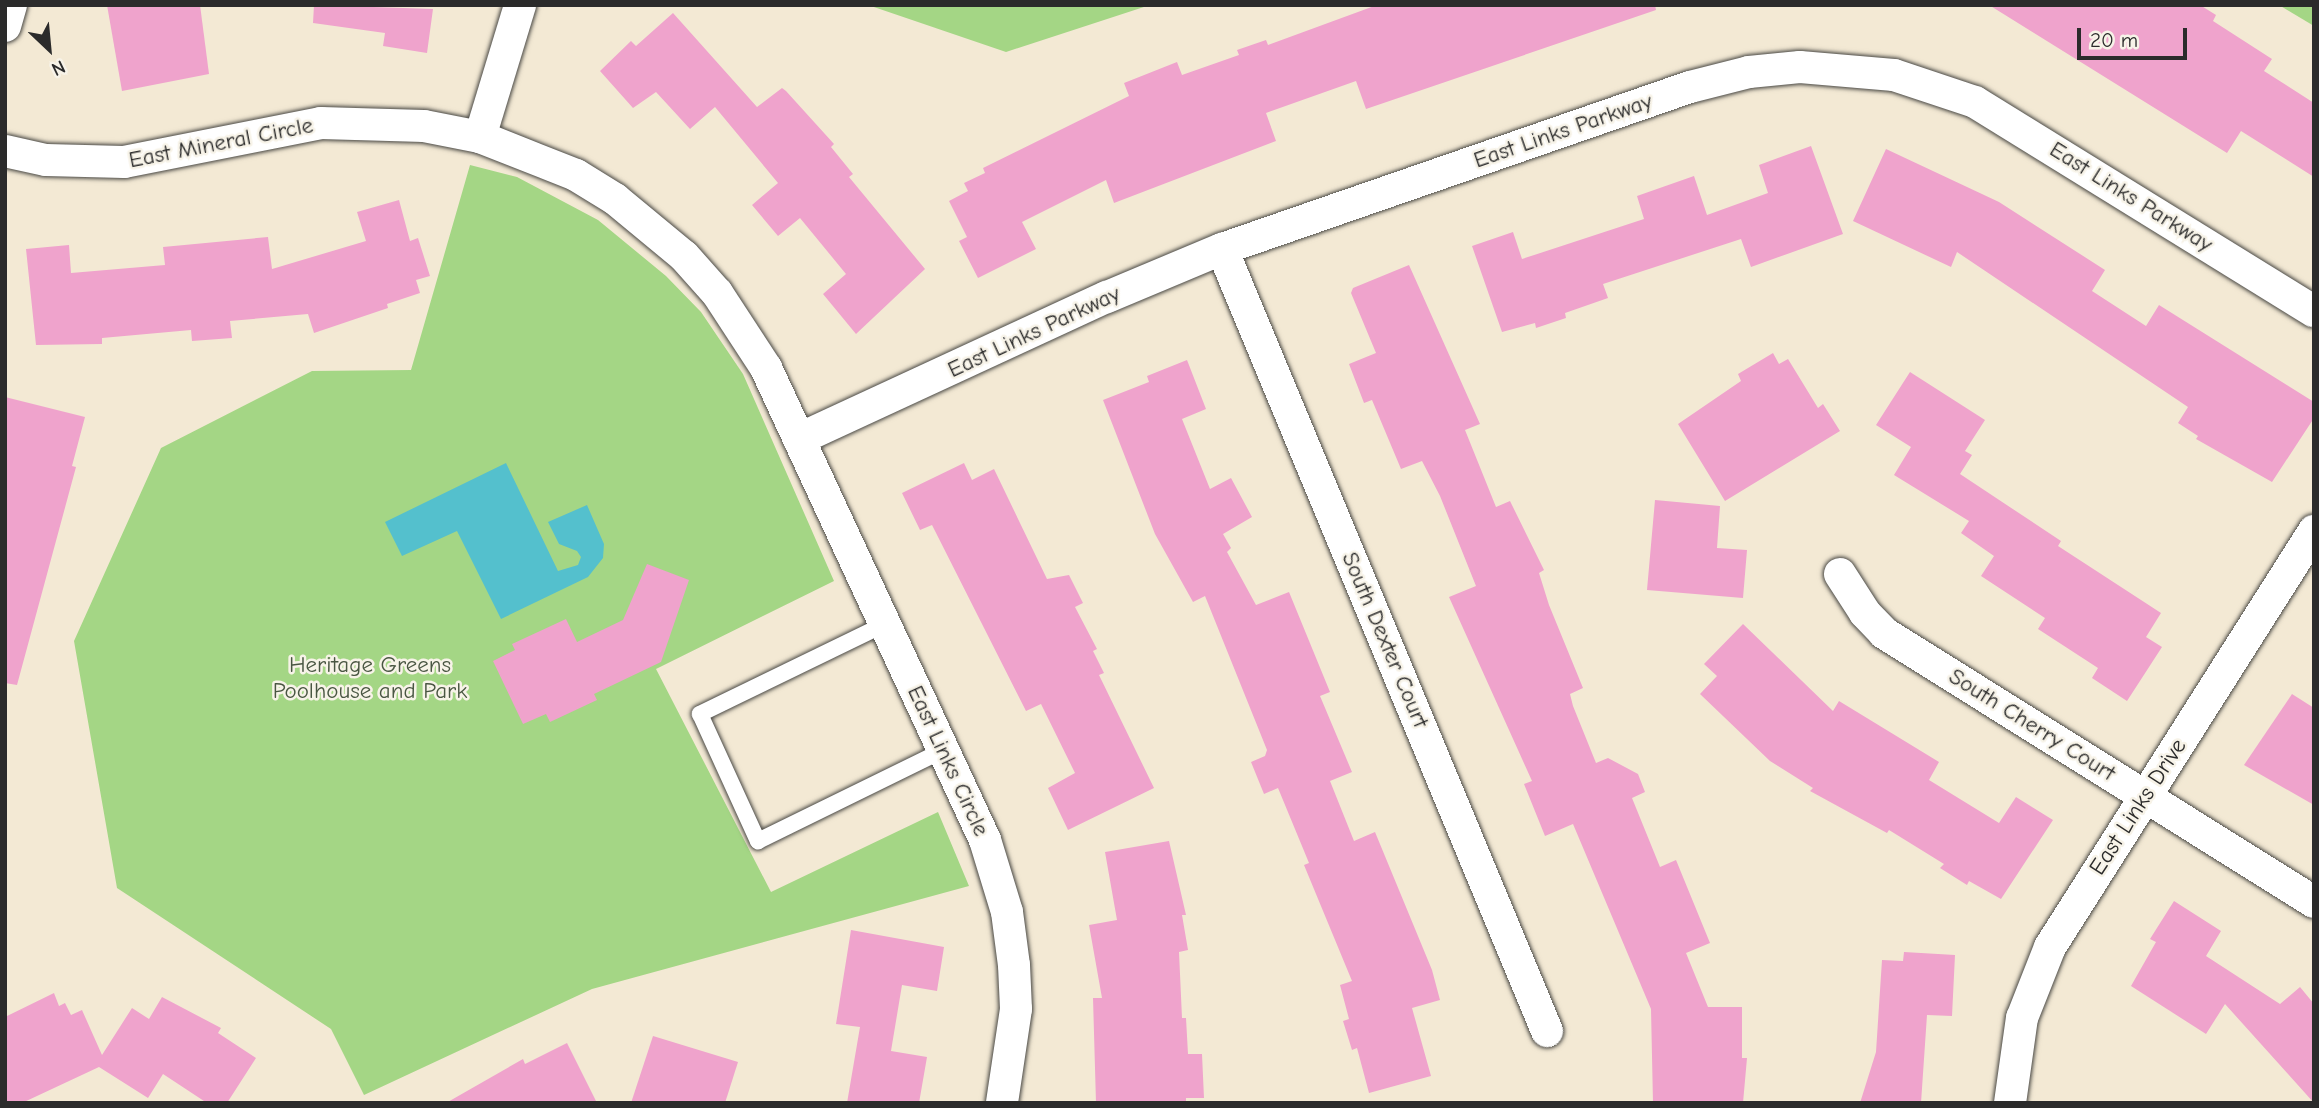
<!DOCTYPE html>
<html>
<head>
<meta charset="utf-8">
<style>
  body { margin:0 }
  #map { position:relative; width:2319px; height:1108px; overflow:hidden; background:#f3e9d4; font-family:"Comic Neue",sans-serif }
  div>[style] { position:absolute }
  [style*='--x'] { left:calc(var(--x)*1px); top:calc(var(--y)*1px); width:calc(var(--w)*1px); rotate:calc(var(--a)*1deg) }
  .green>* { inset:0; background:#a4d685 }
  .water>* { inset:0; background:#54c0cd }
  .building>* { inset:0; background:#efa3cc }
  .roads { filter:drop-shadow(0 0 2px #494844) drop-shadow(0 0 2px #494844) }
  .lane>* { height:16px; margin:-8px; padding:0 8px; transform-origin:8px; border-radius:8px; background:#fff }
  .street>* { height:32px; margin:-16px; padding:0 16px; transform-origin:16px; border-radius:16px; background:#fff }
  span { translate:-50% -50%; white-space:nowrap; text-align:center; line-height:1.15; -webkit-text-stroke:5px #f7f3e8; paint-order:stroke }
  .street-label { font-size:23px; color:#2b2b2b }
  .park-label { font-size:23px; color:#495642 }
  .frame { position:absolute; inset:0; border:7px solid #2b2b2b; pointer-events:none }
  .north { position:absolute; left:14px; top:14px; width:70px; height:70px; -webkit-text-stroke:5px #f7f3e8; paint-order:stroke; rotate:154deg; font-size:19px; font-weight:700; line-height:28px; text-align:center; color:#2b2b2b }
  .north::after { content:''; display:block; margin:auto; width:24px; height:32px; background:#2b2b2b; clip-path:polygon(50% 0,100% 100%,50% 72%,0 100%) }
  .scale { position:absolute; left:2077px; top:28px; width:110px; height:32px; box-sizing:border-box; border:4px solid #2b2b2b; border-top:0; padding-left:9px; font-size:21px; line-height:24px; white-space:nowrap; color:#2b2b2b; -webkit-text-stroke:5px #f7f3e8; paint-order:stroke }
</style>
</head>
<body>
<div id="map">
  <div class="green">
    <div style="clip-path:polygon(868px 5px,1150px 5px,1006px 52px)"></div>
    <div style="clip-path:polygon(2279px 5px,2314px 5px,2314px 26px)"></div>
    <div style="clip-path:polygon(470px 165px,517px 177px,598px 220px,666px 276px,701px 312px,743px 374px,834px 581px,656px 669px,771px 892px,938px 812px,969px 886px,592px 989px,364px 1095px,331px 1029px,117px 888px,74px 641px,161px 448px,312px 371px,411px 370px)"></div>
  </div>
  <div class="water">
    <div style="clip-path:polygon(506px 463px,558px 571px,578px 565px,581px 557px,577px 551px,559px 544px,548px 522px,587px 505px,604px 544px,603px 558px,588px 577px,501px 619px,457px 531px,402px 556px,385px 522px)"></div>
  </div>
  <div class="building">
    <div style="clip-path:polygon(107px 5px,200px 5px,209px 74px,122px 91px)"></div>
    <div style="clip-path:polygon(314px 5px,433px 9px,427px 53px,383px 46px,385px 33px,313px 23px)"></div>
    <div style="clip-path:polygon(1377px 5px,1655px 5px,1656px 10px,1366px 109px,1356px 81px,1266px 113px,1276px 141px,1114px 203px,1106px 180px,1022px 222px,1036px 249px,978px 278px,959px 241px,967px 237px,949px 201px,968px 191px,964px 183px,985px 173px,983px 168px,1129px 96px,1124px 83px,1177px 62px,1182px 75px,1239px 55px,1237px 50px,1266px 40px,1268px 45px)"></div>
    <div style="clip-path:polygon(1989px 5px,2200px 5px,2216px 15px,2213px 21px,2272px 59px,2264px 71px,2314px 103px,2314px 177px,2241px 131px,2227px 153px)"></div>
    <div style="clip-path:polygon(673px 13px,757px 107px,782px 88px,786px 91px,834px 144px,831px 147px,853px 174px,849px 177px,925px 269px,856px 334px,823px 294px,846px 274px,800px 218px,778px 236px,752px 205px,778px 183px,715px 107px,690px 129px,656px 92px,633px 108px,600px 71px,631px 41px,636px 46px)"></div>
    <div style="clip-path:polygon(1811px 146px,1843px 234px,1751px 267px,1741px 239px,1603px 284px,1608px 298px,1565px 313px,1566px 318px,1536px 328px,1535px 323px,1502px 332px,1472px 246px,1513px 232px,1522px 259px,1644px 219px,1637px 196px,1694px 176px,1707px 215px,1768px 193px,1759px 165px)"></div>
    <div style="clip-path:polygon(1886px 149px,1999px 202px,2105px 270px,2092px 291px,2146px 326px,2159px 305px,2314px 402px,2314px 418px,2272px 482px,2196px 439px,2198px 436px,2178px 423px,2188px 407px,1957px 252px,1951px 267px,1853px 221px)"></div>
    <div style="clip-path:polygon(399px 200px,410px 241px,418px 238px,430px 276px,416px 280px,420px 293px,387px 304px,388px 308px,314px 333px,308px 314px,230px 321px,232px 338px,192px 341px,191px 330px,102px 338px,102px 344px,36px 345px,26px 249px,69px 245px,71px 273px,165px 265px,163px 247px,268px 237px,272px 269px,366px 241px,357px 212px)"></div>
    <div style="clip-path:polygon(1409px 265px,1480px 424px,1465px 430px,1496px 507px,1510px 501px,1544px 570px,1539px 573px,1549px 605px,1583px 688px,1570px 694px,1573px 706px,1596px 763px,1608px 758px,1638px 774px,1645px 792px,1632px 798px,1660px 867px,1676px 860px,1710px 943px,1686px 953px,1708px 1007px,1742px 1007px,1742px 1058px,1747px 1058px,1743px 1103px,1653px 1103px,1651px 1009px,1573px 824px,1545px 836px,1524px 784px,1532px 781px,1449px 597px,1476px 586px,1440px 496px,1422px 461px,1401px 469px,1372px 400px,1364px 403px,1349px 364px,1376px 353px,1351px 293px,1353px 288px)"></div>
    <div style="clip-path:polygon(1773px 353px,1779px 364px,1788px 359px,1818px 408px,1823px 404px,1840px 431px,1725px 501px,1678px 424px,1741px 381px,1738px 374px)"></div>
    <div style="clip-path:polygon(1187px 360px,1206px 409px,1182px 419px,1210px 489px,1231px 478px,1252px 517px,1223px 534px,1231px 548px,1227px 552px,1256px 605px,1289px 592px,1330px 692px,1320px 696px,1352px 772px,1330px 781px,1354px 841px,1375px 832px,1432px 970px,1440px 1000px,1412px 1008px,1431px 1076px,1369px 1093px,1357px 1048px,1352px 1050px,1343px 1021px,1349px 1019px,1340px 985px,1352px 981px,1304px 865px,1309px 863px,1278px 788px,1264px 794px,1251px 762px,1265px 756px,1267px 750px,1205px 596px,1193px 602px,1155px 534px,1103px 400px,1149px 382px,1147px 376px)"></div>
    <div style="clip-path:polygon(1910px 372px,1985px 420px,1965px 451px,1972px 455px,1960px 474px,2061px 541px,2058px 546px,2161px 613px,2146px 637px,2162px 647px,2127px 701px,2092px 678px,2098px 668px,2038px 629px,2045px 618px,1981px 576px,1994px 556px,1961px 533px,1969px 521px,1894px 475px,1911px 447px,1876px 425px)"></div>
    <div style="clip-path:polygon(5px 397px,85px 417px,72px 466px,76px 467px,17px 685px,5px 683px)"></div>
    <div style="clip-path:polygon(964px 463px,972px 480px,994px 469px,1047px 579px,1069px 575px,1083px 603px,1075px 607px,1097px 649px,1093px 651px,1104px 673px,1099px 675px,1154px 788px,1068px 830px,1048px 788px,1075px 773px,1041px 704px,1026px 711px,932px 525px,920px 530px,902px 493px)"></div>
    <div style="clip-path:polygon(1655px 500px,1720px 506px,1717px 548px,1747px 550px,1743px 598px,1647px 590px)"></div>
    <div style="clip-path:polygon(647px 564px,689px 580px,661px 662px,594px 694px,597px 700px,550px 722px,546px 714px,523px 724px,493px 661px,515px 650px,512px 644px,566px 619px,577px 642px,623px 620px)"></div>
    <div style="clip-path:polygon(1743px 624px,1833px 711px,1839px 701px,1939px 762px,1929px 780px,1999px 823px,2016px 797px,2053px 820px,2001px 899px,1969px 881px,1967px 885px,1940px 868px,1944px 864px,1889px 830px,1887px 833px,1810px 791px,1813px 788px,1770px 761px,1700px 694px,1717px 676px,1704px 664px)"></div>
    <div style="clip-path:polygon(2292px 694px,2314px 708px,2314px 805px,2244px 765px)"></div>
    <div style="clip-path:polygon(1169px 841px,1186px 915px,1182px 915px,1188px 950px,1179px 952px,1182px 1018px,1186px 1018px,1188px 1054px,1202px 1054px,1204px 1098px,1186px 1098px,1186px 1103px,1096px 1103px,1093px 998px,1102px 998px,1089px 925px,1117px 920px,1105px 852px)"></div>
    <div style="clip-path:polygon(2174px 901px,2221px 931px,2206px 956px,2280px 1004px,2300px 987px,2314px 1004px,2314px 1103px,2225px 1004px,2206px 1034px,2131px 986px,2156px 942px,2150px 939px)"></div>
    <div style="clip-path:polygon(851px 930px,944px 947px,937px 991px,902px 985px,891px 1051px,927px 1057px,919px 1103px,847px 1103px,860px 1027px,836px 1024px)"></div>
    <div style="clip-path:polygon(1904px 952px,1955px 955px,1952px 1016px,1927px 1015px,1921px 1103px,1860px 1103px,1876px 1052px,1882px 960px,1903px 961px)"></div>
    <div style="clip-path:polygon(54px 993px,59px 1006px,65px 1003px,71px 1015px,82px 1010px,102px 1055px,132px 1008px,149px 1019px,162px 997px,221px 1028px,218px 1033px,256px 1058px,227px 1103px,207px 1103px,163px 1074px,148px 1098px,99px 1067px,22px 1103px,5px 1103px,5px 1017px)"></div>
    <div style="clip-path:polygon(653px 1036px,738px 1062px,725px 1103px,631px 1103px)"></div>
    <div style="clip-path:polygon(567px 1043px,597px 1103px,446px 1103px,523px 1059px,525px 1064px)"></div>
  </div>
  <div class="roads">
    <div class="lane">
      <div style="--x:885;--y:624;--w:206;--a:154.1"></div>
      <div style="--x:700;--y:714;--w:140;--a:65.5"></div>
      <div style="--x:758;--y:841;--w:207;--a:-26.1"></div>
    </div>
    <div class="street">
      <div style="--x:5;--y:26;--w:22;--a:-74"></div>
      <div style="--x:480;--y:137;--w:138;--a:-73.1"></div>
      <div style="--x:5;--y:151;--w:42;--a:12.4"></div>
      <div style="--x:46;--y:160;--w:78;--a:1.5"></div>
      <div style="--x:124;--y:162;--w:201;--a:-11.2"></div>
      <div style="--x:321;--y:123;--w:103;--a:1.7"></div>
      <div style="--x:424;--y:126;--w:57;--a:11.1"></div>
      <div style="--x:480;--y:137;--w:103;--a:21.6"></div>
      <div style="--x:576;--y:175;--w:46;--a:31.6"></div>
      <div style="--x:615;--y:199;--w:89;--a:39.6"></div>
      <div style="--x:684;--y:256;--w:50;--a:48.3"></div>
      <div style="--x:717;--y:293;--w:90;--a:56.8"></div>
      <div style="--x:766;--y:368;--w:520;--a:65.11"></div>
      <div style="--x:985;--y:840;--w:75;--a:73"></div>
      <div style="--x:1007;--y:912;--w:53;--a:82.5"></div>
      <div style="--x:1014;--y:965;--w:44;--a:87.4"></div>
      <div style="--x:1016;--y:1009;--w:95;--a:98.5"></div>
      <div style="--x:1222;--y:249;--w:847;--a:67.43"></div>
      <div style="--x:799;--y:439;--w:339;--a:-24.8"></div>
      <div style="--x:1107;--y:297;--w:125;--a:-22.7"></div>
      <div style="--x:1222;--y:249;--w:495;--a:-19.1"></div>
      <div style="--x:1690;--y:87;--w:61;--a:-14.3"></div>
      <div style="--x:1749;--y:72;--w:51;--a:-5.6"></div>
      <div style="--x:1800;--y:67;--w:94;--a:4.9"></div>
      <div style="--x:1894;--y:75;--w:85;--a:18.4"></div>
      <div style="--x:1975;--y:102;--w:398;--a:31.7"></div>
      <div style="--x:1840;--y:574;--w:46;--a:57.3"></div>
      <div style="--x:1865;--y:613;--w:28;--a:46"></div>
      <div style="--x:1884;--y:633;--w:507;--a:32.03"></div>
      <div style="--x:2010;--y:1103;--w:86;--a:-82"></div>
      <div style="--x:2022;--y:1018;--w:76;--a:-68.5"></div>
      <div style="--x:2050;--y:947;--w:493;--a:-57.6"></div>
    </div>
  </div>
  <div class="street-label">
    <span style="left:1563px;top:131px;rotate:-19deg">East Links Parkway</span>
    <span style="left:221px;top:143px;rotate:-11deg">East Mineral Circle</span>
    <span style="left:2131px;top:197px;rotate:32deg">East Links Parkway</span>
    <span style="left:1034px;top:332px;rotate:-25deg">East Links Parkway</span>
    <span style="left:1385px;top:640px;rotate:67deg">South Dexter Court</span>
    <span style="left:2032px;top:725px;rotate:32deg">South Cherry Court</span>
    <span style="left:948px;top:761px;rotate:65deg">East Links Circle</span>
    <span style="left:2138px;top:807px;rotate:-57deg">East Links Drive</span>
  </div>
  <div class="park-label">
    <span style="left:370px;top:678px">Heritage Greens<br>Poolhouse and Park</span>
  </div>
  <div class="frame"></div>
  <div class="north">N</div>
  <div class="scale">20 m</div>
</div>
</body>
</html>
